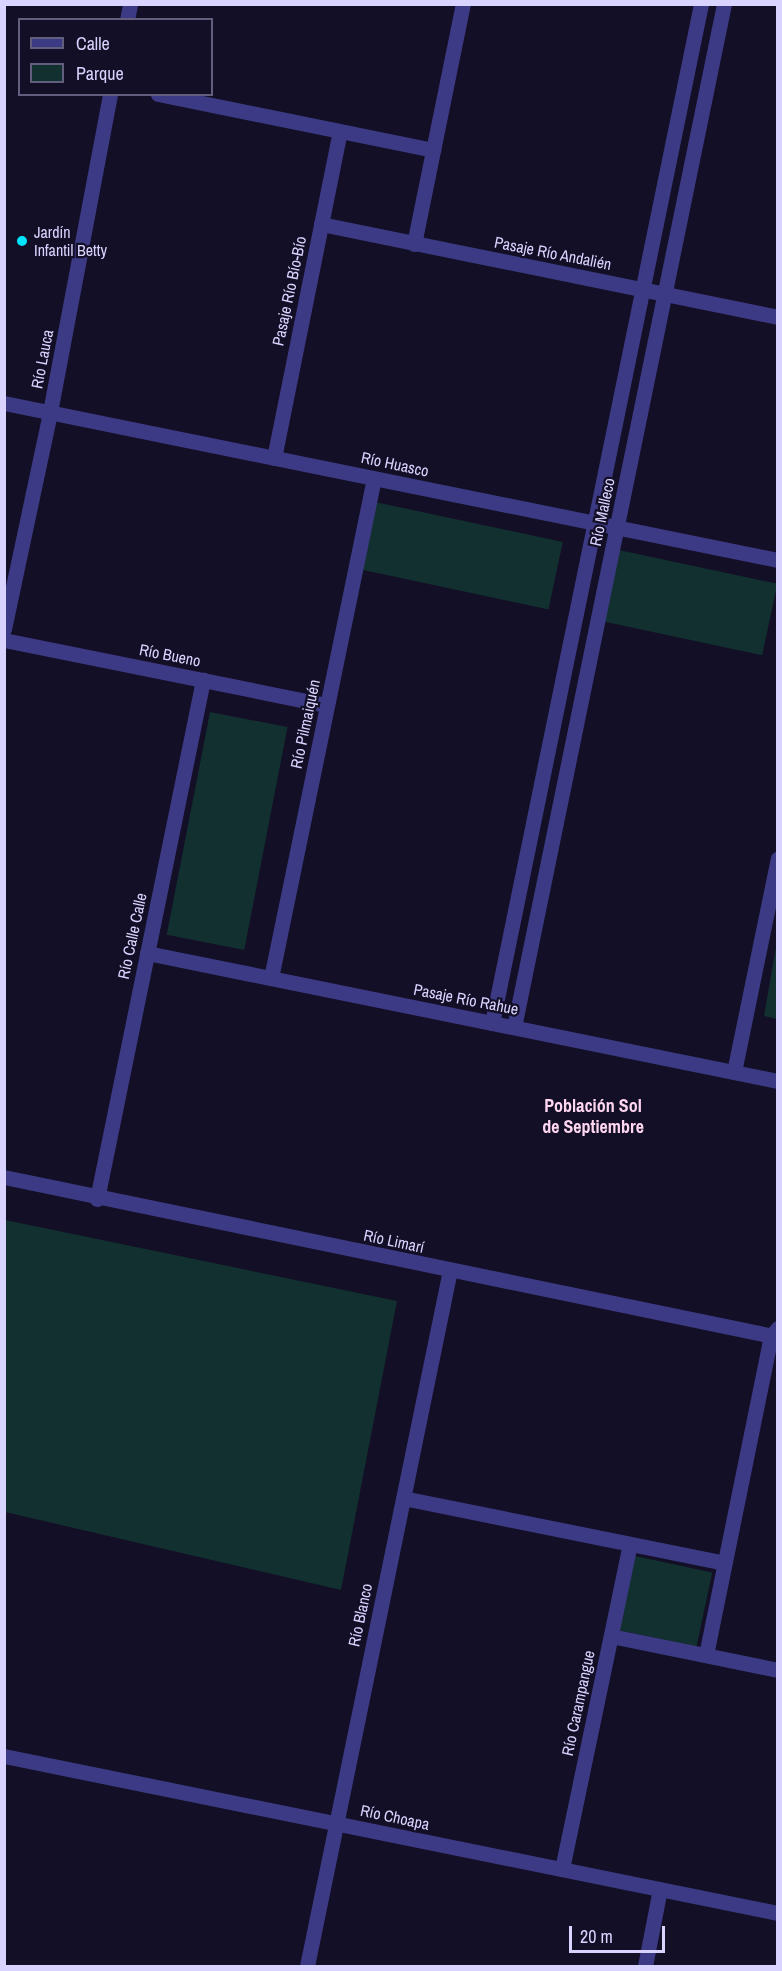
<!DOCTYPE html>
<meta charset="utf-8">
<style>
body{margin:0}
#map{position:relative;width:782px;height:1971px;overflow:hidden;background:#130f26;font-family:"Archivo Narrow",sans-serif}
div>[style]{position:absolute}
.green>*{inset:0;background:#12302f;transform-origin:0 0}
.street>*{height:15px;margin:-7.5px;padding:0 7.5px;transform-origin:7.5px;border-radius:7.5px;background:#3d3a85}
.dots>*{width:16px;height:16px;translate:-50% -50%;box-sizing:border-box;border:3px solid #130f26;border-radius:50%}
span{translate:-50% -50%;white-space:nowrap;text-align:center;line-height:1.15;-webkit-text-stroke:4.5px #130f26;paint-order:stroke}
.poi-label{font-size:16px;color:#d9d4ff}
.left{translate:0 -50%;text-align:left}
.street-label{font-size:16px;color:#d9d4ff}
.neighbourhood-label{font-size:18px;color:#ffd6f0;font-weight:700}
.frame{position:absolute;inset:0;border:6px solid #d9d4ff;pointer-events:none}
.legend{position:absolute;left:18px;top:18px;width:195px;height:78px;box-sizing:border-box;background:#130f26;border:2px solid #625e7d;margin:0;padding:8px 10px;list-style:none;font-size:18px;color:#d9d4ff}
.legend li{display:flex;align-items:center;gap:12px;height:30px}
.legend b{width:30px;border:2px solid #625e7d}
.scale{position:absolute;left:569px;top:1926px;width:96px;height:27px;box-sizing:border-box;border:3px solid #d9d4ff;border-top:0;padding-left:8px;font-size:18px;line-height:21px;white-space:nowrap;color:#d9d4ff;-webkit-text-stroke:4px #130f26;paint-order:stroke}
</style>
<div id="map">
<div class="green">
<div style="left:375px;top:502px;width:192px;height:69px;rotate:12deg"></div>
<div style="left:614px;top:549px;width:167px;height:73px;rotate:12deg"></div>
<div style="left:210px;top:712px;width:79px;height:227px;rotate:11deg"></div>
<div style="clip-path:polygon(777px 941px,778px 1019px,777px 1019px,764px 1016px)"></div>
<div style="clip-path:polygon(5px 1220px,397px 1301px,341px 1590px,5px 1512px)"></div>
<div style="left:635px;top:1556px;width:79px;height:76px;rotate:12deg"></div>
</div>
<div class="street">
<div style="left:127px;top:20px;width:16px;rotate:-79deg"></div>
<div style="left:158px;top:94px;width:281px;rotate:11.5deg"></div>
<div style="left:321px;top:224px;width:466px;rotate:11.5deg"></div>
<div style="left:414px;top:244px;width:245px;rotate:-78.5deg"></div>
<div style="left:4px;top:403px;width:790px;rotate:11.47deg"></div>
<div style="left:274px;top:458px;width:333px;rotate:-78.6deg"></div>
<div style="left:4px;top:629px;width:222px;rotate:-78deg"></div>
<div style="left:50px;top:412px;width:324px;rotate:-79.3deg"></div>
<div style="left:4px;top:640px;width:329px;rotate:11.4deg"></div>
<div style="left:147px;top:953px;width:644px;rotate:11.47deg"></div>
<div style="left:271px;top:978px;width:510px;rotate:-78.36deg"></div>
<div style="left:492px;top:1023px;width:1040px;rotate:-78.41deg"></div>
<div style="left:514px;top:1027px;width:1044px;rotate:-78.4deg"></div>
<div style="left:734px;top:1072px;width:218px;rotate:-78.4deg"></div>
<div style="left:4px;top:1177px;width:790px;rotate:11.68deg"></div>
<div style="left:97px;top:1199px;width:530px;rotate:-78.46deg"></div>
<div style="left:403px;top:1498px;width:328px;rotate:11.4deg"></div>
<div style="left:611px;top:1636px;width:170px;rotate:11.5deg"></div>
<div style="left:706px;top:1655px;width:326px;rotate:-78.5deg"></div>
<div style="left:771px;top:1336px;width:11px;rotate:-49deg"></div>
<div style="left:4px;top:1756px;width:790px;rotate:11.47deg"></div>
<div style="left:562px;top:1869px;width:332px;rotate:-78.2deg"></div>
<div style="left:307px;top:1966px;width:711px;rotate:-78.39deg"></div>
<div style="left:645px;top:1966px;width:78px;rotate:-79deg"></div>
</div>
<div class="dots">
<div style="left:22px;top:241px;background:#00e5ff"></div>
</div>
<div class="poi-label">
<span class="left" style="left:34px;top:241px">Jardín<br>Infantil Betty</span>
</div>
<div class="street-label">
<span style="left:553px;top:253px;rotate:11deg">Pasaje Río Andalién</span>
<span style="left:289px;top:291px;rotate:-78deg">Pasaje Río Bío-Bío</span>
<span style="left:42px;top:359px;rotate:-79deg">Río Lauca</span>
<span style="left:395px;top:464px;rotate:12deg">Río Huasco</span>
<span style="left:602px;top:512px;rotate:-78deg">Río Malleco</span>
<span style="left:170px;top:655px;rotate:11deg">Río Bueno</span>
<span style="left:305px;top:724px;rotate:-78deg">Río Pilmaiquén</span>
<span style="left:132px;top:936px;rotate:-78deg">Río Calle Calle</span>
<span style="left:466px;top:999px;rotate:11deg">Pasaje Río Rahue</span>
<span style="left:394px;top:1241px;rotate:12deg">Río Limarí</span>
<span style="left:360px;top:1615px;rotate:-78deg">Río Blanco</span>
<span style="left:578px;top:1703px;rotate:-78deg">Río Carampangue</span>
<span style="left:395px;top:1817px;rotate:12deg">Río Choapa</span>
</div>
<div class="neighbourhood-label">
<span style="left:593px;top:1117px">Población Sol<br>de Septiembre</span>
</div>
<div class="frame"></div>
<ul class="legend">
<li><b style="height:8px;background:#3d3a85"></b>Calle</li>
<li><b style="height:16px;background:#12302f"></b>Parque</li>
</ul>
<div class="scale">20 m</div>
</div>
